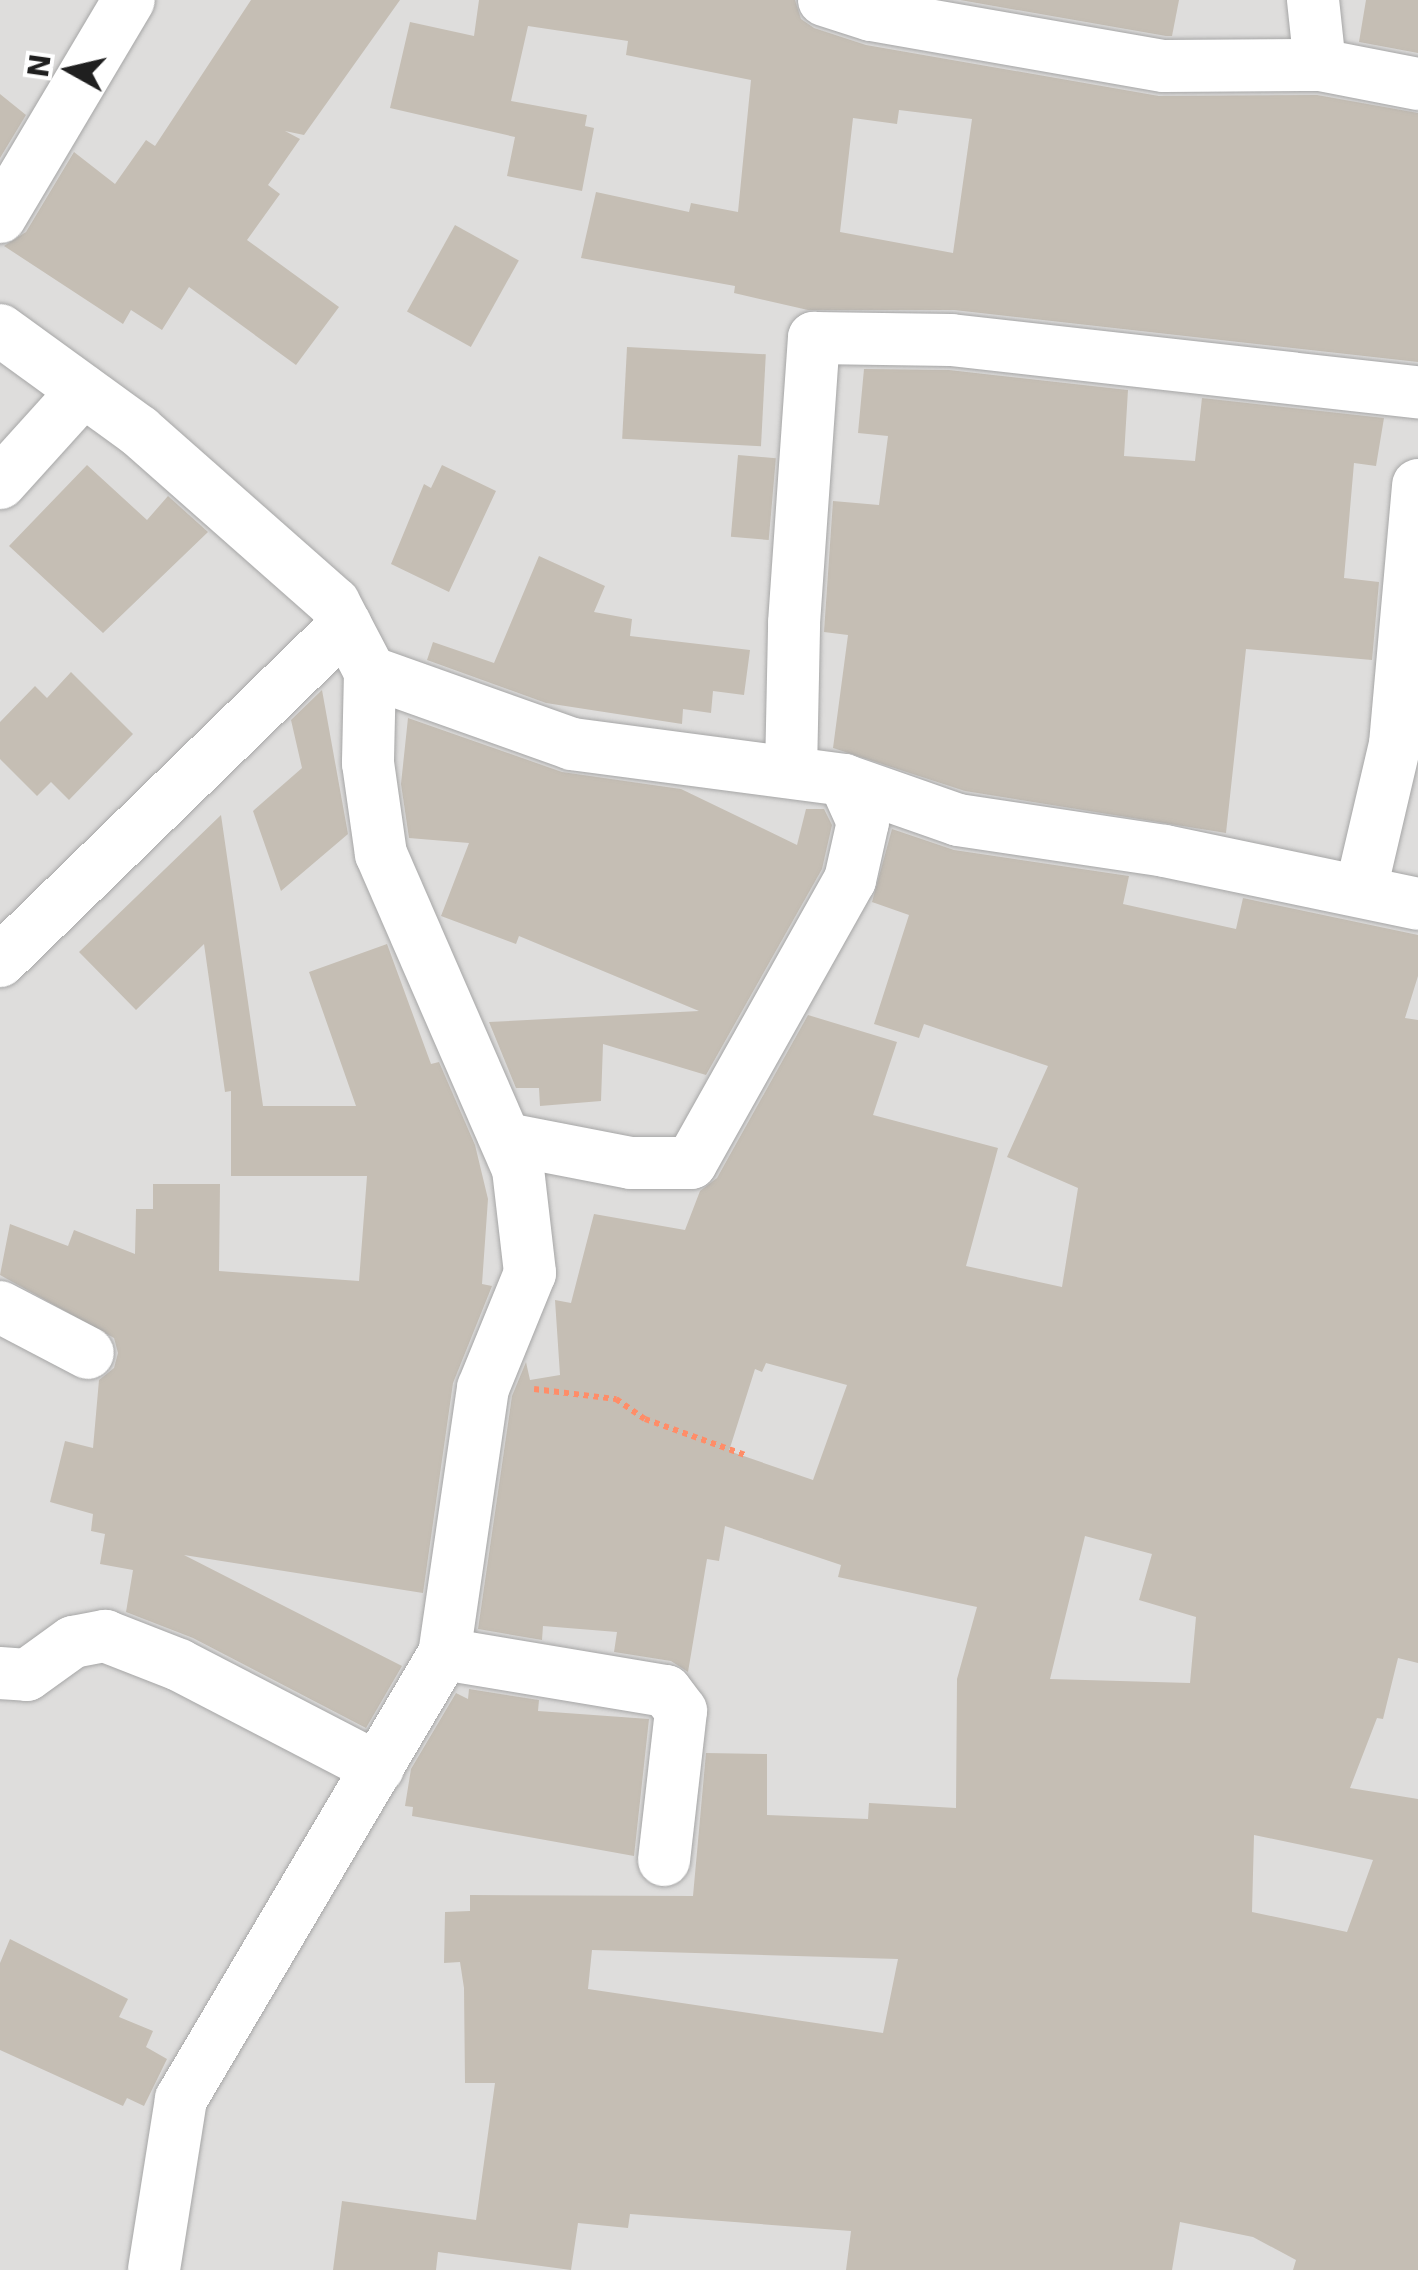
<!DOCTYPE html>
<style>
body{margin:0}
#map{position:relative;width:1418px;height:2270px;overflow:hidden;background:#f0eee5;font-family:"DejaVu Sans",sans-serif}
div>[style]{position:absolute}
.residential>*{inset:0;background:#dedddc;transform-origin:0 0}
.building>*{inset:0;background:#c5beb4;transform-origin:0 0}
.path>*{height:6px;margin-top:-3px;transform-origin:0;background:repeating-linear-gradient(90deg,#ff8d68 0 5px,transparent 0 10px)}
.roads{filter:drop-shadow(0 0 2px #a6a6a6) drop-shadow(0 0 2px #a6a6a6)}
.street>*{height:52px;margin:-26px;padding:0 26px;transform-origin:26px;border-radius:26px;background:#fff}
span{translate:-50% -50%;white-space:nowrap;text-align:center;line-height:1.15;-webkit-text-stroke:8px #fff;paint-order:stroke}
.north{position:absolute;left:20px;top:20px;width:100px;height:100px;-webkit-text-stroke:8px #fff;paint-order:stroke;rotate:278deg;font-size:28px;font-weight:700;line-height:40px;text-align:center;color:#1f1f1f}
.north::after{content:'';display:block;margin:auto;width:35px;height:45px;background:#1f1f1f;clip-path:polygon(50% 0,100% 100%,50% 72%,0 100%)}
</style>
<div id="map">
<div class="residential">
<div style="left:0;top:0;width:1418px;height:2270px"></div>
</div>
<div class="building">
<div style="clip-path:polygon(251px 0,400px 0,304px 135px,285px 131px,300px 139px,268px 185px,280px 194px,247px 240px,339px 307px,296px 365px,189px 287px,162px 330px,131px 310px,123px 324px,4px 246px,26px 232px,74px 152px,115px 184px,146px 140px,155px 146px)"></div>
<div style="clip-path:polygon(evenodd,479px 0,795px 0,801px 19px,814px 28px,866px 45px,1159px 96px,1317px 95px,1418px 113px,1418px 362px,954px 310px,808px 310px,734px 293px,735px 286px,581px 258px,596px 192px,689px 212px,691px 203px,738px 212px,751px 80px,626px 55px,628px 41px,528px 26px,511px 101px,587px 115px,585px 126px,594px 128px,582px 191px,507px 176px,515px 137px,390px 108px,410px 22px,474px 36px,479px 0,899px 110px,972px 119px,953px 253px,840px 232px,853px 118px,897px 124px,899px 110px)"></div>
<div style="clip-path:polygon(960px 0,1179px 0,1172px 36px,1166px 36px)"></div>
<div style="clip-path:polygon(1366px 0,1418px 0,1418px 53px,1359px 42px)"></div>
<div style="clip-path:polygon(0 94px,26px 115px,0 158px)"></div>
<div style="left:455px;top:225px;width:73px;height:99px;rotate:29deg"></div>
<div style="left:627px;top:347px;width:139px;height:92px;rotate:3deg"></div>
<div style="clip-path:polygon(864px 369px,949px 370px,1128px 390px,1124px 456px,1195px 461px,1202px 398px,1384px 418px,1376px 466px,1354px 463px,1344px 578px,1379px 582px,1372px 660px,1246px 649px,1226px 833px,965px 791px,833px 748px,848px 635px,824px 632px,833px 501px,879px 505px,888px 436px,858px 433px)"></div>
<div style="left:738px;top:455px;width:38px;height:82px;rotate:5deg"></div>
<div style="clip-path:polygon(87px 465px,147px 520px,168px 496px,208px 532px,103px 633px,9px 546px)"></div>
<div style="clip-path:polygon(442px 465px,496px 491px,449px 592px,391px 564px,424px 484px,431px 488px)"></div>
<div style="clip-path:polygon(539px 556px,605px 586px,594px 612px,632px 619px,630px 636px,750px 650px,744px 695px,713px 691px,711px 713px,683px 709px,682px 724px,546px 703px,427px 660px,433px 642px,494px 663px)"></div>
<div style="clip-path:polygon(71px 672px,133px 734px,69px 800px,51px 782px,37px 796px,0 759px,0 722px,35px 686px,47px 698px)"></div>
<div style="clip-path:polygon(322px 690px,348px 834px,281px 891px,253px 811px,302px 768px,291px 720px)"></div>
<div style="clip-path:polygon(408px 718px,562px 772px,681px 789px,797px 845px,806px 809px,824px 809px,832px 825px,822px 869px,706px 1075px,603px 1044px,601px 1101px,540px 1106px,539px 1088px,516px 1088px,489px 1022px,699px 1011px,519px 936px,516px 944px,441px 916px,469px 843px,409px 838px,401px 784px)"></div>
<div style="clip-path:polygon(221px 815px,263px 1106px,356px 1106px,309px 972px,387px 944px,431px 1064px,439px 1062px,475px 1145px,488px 1199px,482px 1284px,492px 1286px,453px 1383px,423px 1593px,184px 1555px,402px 1666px,366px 1728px,193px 1638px,126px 1612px,133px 1570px,100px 1564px,105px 1534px,91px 1531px,93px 1514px,50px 1502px,65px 1441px,93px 1448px,99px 1380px,114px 1368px,118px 1353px,114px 1338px,0 1275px,10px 1224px,68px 1246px,74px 1230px,135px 1254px,136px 1209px,153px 1209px,153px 1184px,220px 1184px,219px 1271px,359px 1281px,367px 1176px,231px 1176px,231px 1091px,225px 1092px,204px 944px,136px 1010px,79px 952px)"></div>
<div style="clip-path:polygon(evenodd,892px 829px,954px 850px,1129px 876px,1123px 904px,1236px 929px,1243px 898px,1418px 935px,1418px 976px,1405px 1018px,1418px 1020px,1418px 1663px,1398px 1658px,1383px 1719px,1377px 1718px,1350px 1788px,1418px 1799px,1418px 2270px,1293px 2270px,1296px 2260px,1253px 2237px,1180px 2222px,1172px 2270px,846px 2270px,851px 2231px,630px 2214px,628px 2228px,578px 2223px,571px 2270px,438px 2252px,436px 2270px,333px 2270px,342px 2201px,476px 2220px,495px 2083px,465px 2083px,464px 1988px,460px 1962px,444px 1963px,445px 1912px,470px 1911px,470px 1895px,693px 1896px,706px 1753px,767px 1754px,767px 1815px,868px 1819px,869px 1803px,956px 1808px,957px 1679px,977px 1607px,838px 1577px,841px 1565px,725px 1526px,719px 1561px,707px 1559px,688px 1672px,671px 1661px,614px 1652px,617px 1632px,543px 1626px,542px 1640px,478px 1629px,512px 1396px,526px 1362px,530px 1380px,560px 1375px,555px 1300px,571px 1303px,594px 1214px,685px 1230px,700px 1191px,717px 1178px,808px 1015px,897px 1042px,873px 1115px,998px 1148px,966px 1266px,1062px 1287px,1078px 1188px,1007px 1157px,1048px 1066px,924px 1024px,919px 1038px,874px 1024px,909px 915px,872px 902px,892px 829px,766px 1363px,847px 1385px,813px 1480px,729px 1451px,755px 1369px,762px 1372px,766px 1363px,892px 829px,1085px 1536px,1152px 1554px,1139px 1600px,1196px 1617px,1190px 1683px,1050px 1679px,1085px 1536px,892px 829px,1254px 1835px,1373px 1860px,1347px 1932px,1252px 1912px,1254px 1835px,892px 829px,592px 1950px,898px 1959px,883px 2033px,588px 1989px,592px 1950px)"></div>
<div style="clip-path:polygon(469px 1689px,539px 1700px,538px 1711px,649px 1719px,634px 1856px,412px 1816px,413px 1807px,405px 1806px,411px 1769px,456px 1693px,468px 1699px)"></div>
<div style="clip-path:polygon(10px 1939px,128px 1999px,119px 2017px,153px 2031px,146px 2047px,167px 2059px,144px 2106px,127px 2098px,123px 2106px,0 2050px,0 1963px)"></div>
</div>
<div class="path">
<div style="left:534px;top:1389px;width:83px;rotate:7deg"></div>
<div style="left:616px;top:1399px;width:35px;rotate:35deg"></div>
<div style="left:645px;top:1419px;width:106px;rotate:19.8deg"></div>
</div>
<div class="roads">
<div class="street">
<div style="left:824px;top:0;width:49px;rotate:17.7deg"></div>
<div style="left:871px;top:15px;width:297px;rotate:9.9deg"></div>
<div style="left:1164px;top:66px;width:156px;rotate:-0.4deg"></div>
<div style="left:1313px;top:0;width:65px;rotate:83.9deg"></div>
<div style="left:1320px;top:65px;width:100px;rotate:11deg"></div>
<div style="left:0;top:217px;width:252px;rotate:-59.3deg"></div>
<div style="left:0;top:330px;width:172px;rotate:36deg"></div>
<div style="left:139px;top:431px;width:260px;rotate:41.4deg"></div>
<div style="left:334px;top:603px;width:78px;rotate:62.4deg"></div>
<div style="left:370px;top:672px;width:91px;rotate:91.3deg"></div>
<div style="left:368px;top:763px;width:92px;rotate:81.9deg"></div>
<div style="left:381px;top:854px;width:344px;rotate:66.5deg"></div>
<div style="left:518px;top:1169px;width:105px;rotate:83.4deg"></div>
<div style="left:530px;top:1273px;width:124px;rotate:112.2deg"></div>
<div style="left:483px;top:1388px;width:269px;rotate:98.3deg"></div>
<div style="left:444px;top:1654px;width:517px;rotate:120.58deg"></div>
<div style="left:181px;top:2099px;width:173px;rotate:99deg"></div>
<div style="left:0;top:483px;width:124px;rotate:-47.9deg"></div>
<div style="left:370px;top:672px;width:214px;rotate:19.6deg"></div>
<div style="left:572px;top:744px;width:274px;rotate:7.5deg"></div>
<div style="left:844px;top:780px;width:121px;rotate:19.3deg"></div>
<div style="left:958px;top:820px;width:209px;rotate:8.5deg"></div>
<div style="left:1165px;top:851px;width:258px;rotate:11.8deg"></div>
<div style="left:791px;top:772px;width:149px;rotate:-88.8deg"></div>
<div style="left:794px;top:623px;width:286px;rotate:-86deg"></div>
<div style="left:814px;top:338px;width:137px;rotate:0.8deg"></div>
<div style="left:951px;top:340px;width:470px;rotate:6.4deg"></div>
<div style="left:1361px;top:889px;width:149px;rotate:-76.8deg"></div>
<div style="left:1395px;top:744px;width:260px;rotate:-84.9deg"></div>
<div style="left:0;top:961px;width:482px;rotate:-44.2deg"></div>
<div style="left:507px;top:1139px;width:126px;rotate:11deg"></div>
<div style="left:631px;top:1163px;width:60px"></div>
<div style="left:691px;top:1163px;width:325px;rotate:-60.7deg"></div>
<div style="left:850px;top:880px;width:59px;rotate:-77.4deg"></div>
<div style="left:863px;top:822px;width:46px;rotate:-114.3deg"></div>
<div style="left:0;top:1307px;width:99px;rotate:27.6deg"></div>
<div style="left:444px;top:1654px;width:225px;rotate:9.5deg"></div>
<div style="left:666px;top:1691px;width:25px;rotate:53deg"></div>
<div style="left:681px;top:1711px;width:150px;rotate:96.5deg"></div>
<div style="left:0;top:1673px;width:27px;rotate:4deg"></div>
<div style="left:27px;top:1675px;width:57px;rotate:-35.7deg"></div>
<div style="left:73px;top:1642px;width:33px;rotate:-11deg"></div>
<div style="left:105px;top:1636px;width:79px;rotate:21.4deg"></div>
<div style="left:179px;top:1665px;width:224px;rotate:27.4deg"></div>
</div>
</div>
<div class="north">N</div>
</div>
